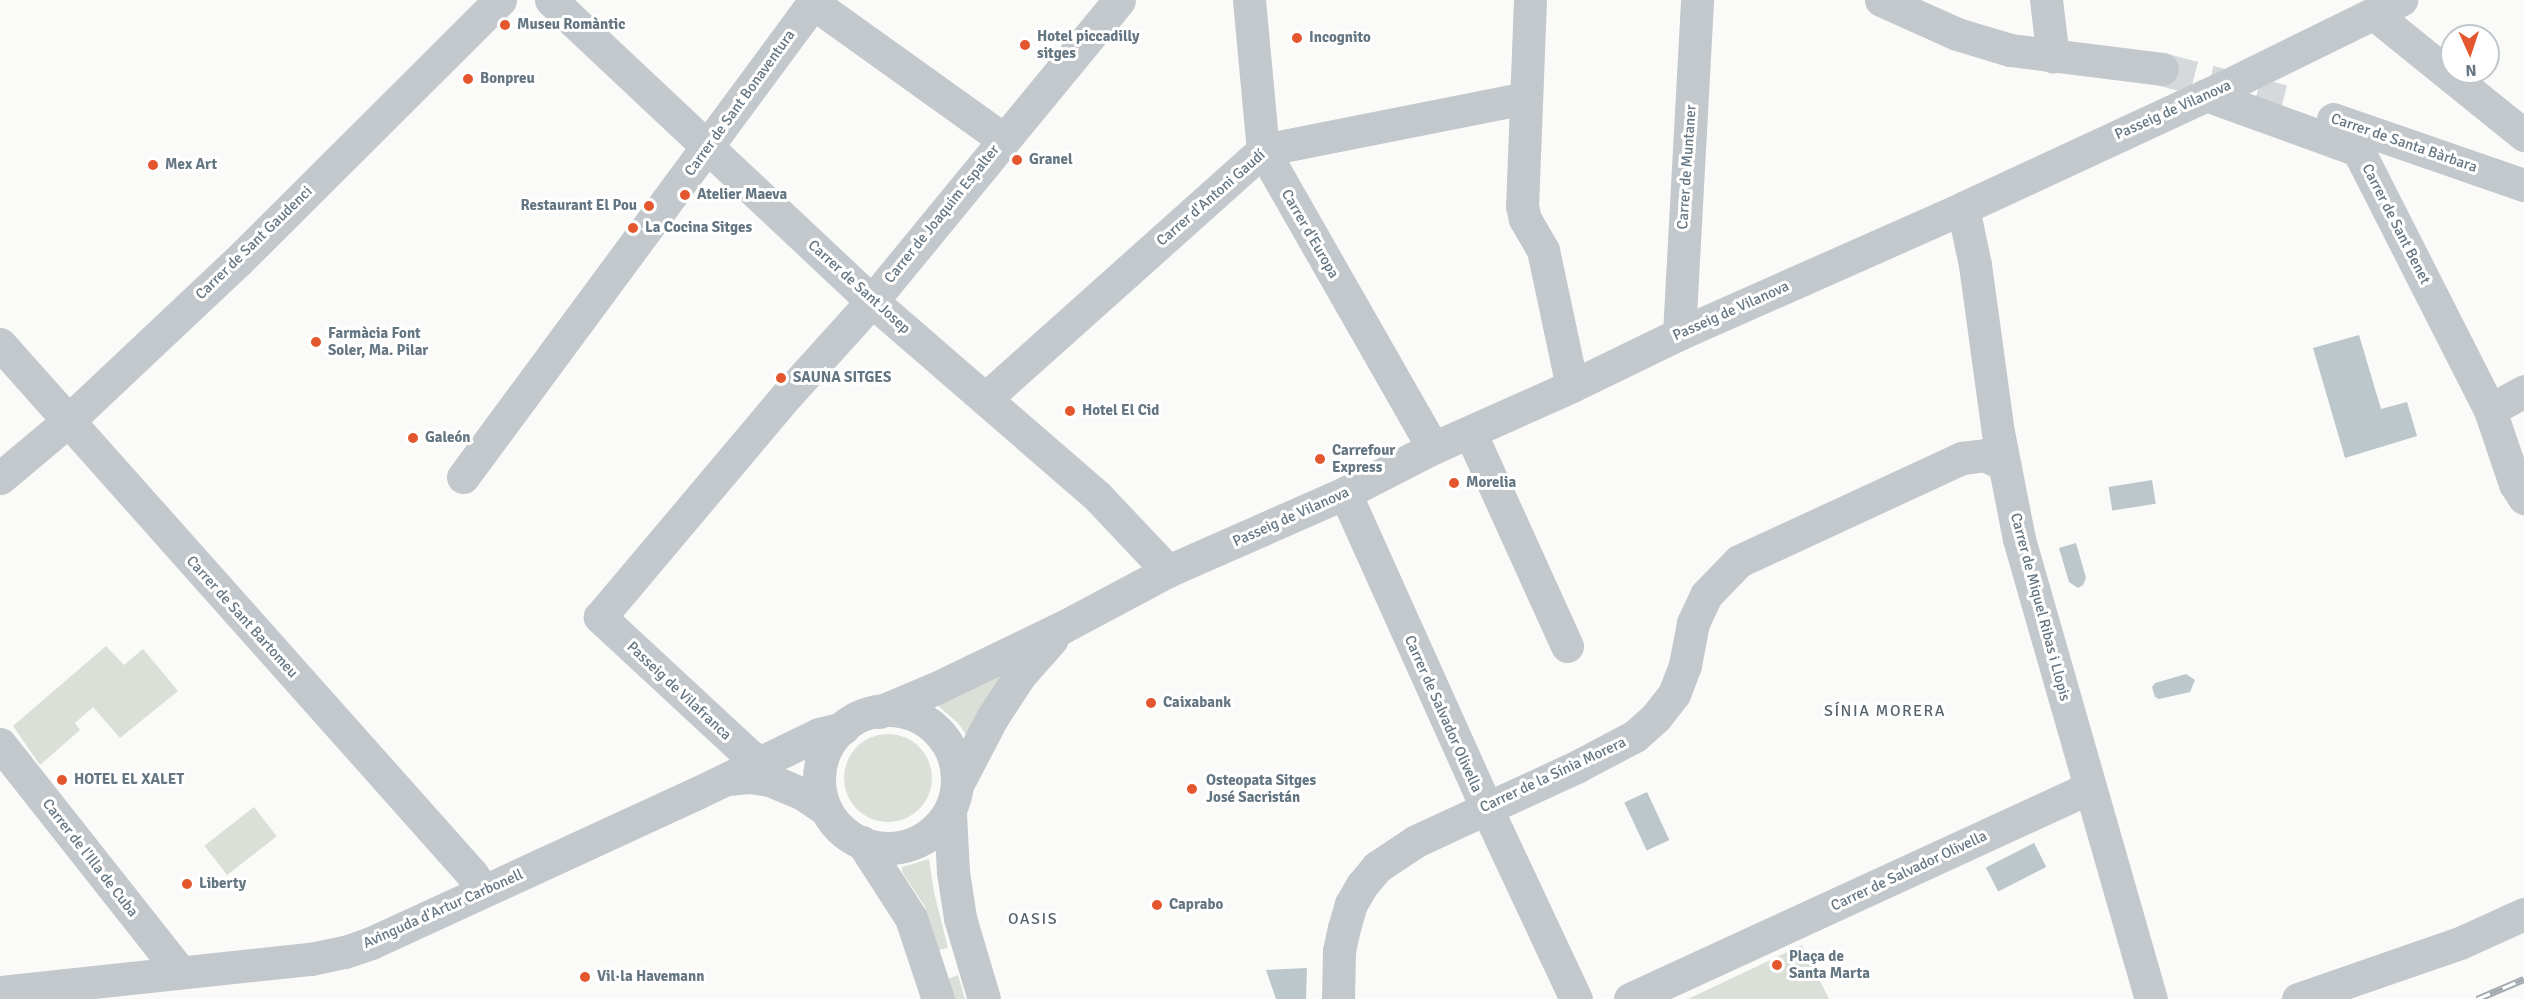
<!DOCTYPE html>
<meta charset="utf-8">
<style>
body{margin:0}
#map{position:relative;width:2524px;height:999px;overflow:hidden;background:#fafaf8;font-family:Signika,sans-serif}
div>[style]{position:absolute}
.green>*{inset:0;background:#dadfd7;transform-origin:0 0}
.round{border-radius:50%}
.water>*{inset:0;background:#bbc7cb;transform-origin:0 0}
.minor-tunnel>*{height:33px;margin-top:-16.5px;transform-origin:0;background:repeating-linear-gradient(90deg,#d5d9db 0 33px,transparent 0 49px)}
.minor>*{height:33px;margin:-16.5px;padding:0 16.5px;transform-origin:16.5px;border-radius:16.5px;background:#c3c8cc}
.minor>.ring{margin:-16.5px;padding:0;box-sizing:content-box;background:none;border:33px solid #c3c8cc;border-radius:50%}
.rail>*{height:7px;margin-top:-3.5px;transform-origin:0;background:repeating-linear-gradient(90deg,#fff 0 14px,#a2aab0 0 28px);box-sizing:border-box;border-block:2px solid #a2aab0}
.dots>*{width:16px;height:16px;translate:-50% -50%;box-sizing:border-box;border:3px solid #fff;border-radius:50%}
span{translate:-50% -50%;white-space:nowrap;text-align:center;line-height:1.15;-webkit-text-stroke:6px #fff;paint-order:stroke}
.poi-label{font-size:15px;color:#657683;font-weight:700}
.left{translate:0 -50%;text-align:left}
.right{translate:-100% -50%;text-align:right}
.street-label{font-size:15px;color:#657683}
.neighbourhood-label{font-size:16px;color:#57646e;letter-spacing:1.5px}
.north{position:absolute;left:2440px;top:24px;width:60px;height:60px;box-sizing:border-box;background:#fff;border:2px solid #c1c8cd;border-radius:50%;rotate:177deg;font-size:16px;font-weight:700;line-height:24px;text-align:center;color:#657683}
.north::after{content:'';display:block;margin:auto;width:21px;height:27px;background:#e4572e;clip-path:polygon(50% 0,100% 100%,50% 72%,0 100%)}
</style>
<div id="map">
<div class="green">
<div style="clip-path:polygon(106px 646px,124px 665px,143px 649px,178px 691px,120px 738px,93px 707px,75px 723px,80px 730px,40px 765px,13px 726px)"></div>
<div style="clip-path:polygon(1026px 655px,969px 739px,958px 723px,937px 705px,994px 678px)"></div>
<div class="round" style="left:844px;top:734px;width:88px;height:88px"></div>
<div style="left:254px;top:807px;width:37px;height:63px;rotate:52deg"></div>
<div style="clip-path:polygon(929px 859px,934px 892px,948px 948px,939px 950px,925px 907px,902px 872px,902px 867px)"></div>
<div style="clip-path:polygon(1802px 945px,1829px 999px,1688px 999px)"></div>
<div style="clip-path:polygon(958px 975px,965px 999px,953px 999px,947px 979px)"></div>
</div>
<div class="water">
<div style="clip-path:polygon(2359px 335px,2381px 409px,2407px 402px,2417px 436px,2345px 458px,2313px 348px)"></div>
<div style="left:2152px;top:480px;width:24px;height:44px;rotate:81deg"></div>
<div style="clip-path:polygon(2076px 543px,2086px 578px,2083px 585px,2078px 588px,2069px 582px,2059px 548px)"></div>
<div style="clip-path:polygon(2186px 674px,2195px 680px,2190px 692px,2159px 699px,2155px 697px,2152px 687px,2155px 683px)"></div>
<div style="left:1647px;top:792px;width:53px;height:25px;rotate:65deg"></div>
<div style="left:2034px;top:843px;width:27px;height:54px;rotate:63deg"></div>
<div style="clip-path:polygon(1307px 968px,1306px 999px,1276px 999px,1266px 970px)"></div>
</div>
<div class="minor-tunnel">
<div style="left:2162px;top:69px;width:125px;rotate:14.8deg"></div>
</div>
<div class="minor">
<div style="left:551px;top:0;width:440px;rotate:43.2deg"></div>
<div style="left:872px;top:301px;width:299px;rotate:40.9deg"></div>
<div style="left:1098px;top:497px;width:102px;rotate:46.6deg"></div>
<div style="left:1249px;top:0;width:151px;rotate:84.7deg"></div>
<div style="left:1263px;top:150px;width:343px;rotate:60.3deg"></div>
<div style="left:1530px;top:0;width:206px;rotate:92.2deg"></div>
<div style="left:1522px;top:206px;width:13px;rotate:77deg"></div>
<div style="left:1525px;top:219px;width:36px;rotate:60deg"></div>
<div style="left:1543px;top:250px;width:139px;rotate:78deg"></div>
<div style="left:1881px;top:0;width:83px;rotate:24.1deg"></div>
<div style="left:1957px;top:34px;width:55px;rotate:16.8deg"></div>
<div style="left:2010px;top:50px;width:153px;rotate:7.1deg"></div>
<div style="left:2046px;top:0;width:57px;rotate:83deg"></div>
<div style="left:2374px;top:14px;width:193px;rotate:38.9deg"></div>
<div style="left:2206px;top:95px;width:162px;rotate:19.9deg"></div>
<div style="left:2358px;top:150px;width:292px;rotate:63.1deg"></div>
<div style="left:2490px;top:410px;width:78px;rotate:71.3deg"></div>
<div style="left:2515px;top:484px;width:17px;rotate:57deg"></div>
<div style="left:2333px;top:119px;width:202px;rotate:19.1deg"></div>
<div style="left:1963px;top:208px;width:58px;rotate:78.1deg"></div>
<div style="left:1975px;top:265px;width:169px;rotate:82.2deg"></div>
<div style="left:1998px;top:432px;width:109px;rotate:78.9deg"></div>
<div style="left:2019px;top:539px;width:479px;rotate:74deg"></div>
<div style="left:1679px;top:334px;width:334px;rotate:-86.9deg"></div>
<div style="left:0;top:344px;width:710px;rotate:48.31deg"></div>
<div style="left:472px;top:874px;width:20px;rotate:57deg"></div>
<div style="left:986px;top:398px;width:372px;rotate:-41.8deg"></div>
<div style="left:1263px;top:150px;width:267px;rotate:-11.2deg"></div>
<div style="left:2490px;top:410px;width:39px;rotate:-29deg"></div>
<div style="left:1470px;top:432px;width:235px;rotate:65.6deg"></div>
<div style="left:463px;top:477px;width:589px;rotate:-53.56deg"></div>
<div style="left:813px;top:3px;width:234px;rotate:35.6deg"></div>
<div style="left:0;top:478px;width:89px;rotate:-40deg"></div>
<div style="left:68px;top:421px;width:233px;rotate:-43.3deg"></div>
<div style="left:238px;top:261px;width:370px;rotate:-44.9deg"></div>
<div style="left:1345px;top:493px;width:344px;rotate:65.8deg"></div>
<div style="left:1486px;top:807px;width:212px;rotate:64.9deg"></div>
<div class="ring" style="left:819px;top:710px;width:105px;height:105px"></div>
<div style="left:879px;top:712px;width:60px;rotate:-22.7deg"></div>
<div style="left:934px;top:689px;width:143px;rotate:-25.7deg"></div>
<div style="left:1063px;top:627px;width:119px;rotate:-28.1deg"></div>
<div style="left:1168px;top:571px;width:193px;rotate:-23.8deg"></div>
<div style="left:1345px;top:493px;width:99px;rotate:-27.1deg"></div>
<div style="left:1433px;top:448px;width:152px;rotate:-24deg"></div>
<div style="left:1572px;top:386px;width:119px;rotate:-25.9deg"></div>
<div style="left:1679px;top:334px;width:311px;rotate:-23.9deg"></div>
<div style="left:1963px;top:208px;width:294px;rotate:-24.9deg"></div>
<div style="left:2230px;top:84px;width:191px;rotate:-26.2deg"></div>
<div style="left:0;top:744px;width:290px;rotate:51.7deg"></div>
<div style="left:761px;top:762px;width:13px;rotate:-151deg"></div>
<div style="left:750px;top:756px;width:205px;rotate:-137.2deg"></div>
<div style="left:600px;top:617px;width:292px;rotate:-49.9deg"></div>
<div style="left:788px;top:394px;width:125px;rotate:-47.9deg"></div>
<div style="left:872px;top:301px;width:389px;rotate:-50.6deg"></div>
<div style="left:728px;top:779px;width:21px;rotate:-5deg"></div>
<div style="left:749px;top:777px;width:21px;rotate:8deg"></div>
<div style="left:770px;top:780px;width:36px;rotate:23deg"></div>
<div style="left:803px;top:794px;width:25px;rotate:34deg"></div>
<div style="left:957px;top:785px;width:76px;rotate:-62.4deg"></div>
<div style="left:992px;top:718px;width:51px;rotate:-56.9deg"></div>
<div style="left:1020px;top:675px;width:48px;rotate:-48.4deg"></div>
<div style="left:950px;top:813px;width:59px;rotate:87.1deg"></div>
<div style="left:953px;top:872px;width:47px;rotate:81.3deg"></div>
<div style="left:960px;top:918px;width:84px;rotate:73.5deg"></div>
<div style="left:862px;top:842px;width:90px;rotate:57.2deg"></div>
<div style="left:911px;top:918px;width:85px;rotate:71.6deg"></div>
<div style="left:0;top:992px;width:313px;rotate:-6.1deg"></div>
<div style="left:311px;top:959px;width:35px;rotate:-12deg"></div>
<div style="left:345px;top:952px;width:28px;rotate:-19deg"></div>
<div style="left:371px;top:943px;width:357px;rotate:-24.7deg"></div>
<div style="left:695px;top:794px;width:138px;rotate:-25.8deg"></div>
<div style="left:819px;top:734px;width:25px;rotate:-14deg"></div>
<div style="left:1338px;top:999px;width:48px;rotate:-88.8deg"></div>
<div style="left:1339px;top:951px;width:24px;rotate:-78deg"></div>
<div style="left:1344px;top:928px;width:25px;rotate:-74deg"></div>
<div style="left:1351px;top:904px;width:22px;rotate:-60deg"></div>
<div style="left:1362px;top:885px;width:23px;rotate:-50deg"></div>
<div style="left:1377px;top:867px;width:47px;rotate:-33.7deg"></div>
<div style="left:1416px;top:841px;width:179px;rotate:-24.8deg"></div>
<div style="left:1578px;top:766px;width:64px;rotate:-27.8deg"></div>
<div style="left:1635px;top:736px;width:28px;rotate:-42deg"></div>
<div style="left:1656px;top:717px;width:29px;rotate:-52deg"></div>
<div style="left:1674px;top:694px;width:31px;rotate:-69deg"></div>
<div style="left:1685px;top:665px;width:43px;rotate:-79.2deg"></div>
<div style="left:1693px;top:623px;width:31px;rotate:-65deg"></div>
<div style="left:1706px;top:595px;width:47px;rotate:-45.9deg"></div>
<div style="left:1739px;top:561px;width:246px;rotate:-24.8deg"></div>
<div style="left:1962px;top:458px;width:23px;rotate:-7deg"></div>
<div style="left:1985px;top:455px;width:22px;rotate:27deg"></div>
<div style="left:1630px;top:999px;width:493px;rotate:-24.7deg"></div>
<div style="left:2078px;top:793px;width:13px;rotate:-42deg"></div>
<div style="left:2298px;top:999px;width:171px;rotate:-19.1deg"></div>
<div style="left:2460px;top:943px;width:70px;rotate:-24.4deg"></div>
</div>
<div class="rail">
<div style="left:2477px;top:999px;width:51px;rotate:-23.1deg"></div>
</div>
<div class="dots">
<div style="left:505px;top:25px;background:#e4572e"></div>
<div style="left:1297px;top:38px;background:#e4572e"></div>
<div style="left:1025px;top:45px;background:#e4572e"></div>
<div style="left:468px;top:79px;background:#e4572e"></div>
<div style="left:1017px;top:160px;background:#e4572e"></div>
<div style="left:153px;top:165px;background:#e4572e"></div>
<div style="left:685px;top:195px;background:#e4572e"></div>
<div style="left:649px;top:206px;background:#e4572e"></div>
<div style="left:633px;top:228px;background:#e4572e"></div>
<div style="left:316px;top:342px;background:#e4572e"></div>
<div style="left:781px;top:378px;background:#e4572e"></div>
<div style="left:1070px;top:411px;background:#e4572e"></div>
<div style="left:413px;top:438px;background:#e4572e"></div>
<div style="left:1320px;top:459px;background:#e4572e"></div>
<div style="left:1454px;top:483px;background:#e4572e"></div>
<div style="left:1151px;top:703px;background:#e4572e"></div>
<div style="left:62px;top:780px;background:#e4572e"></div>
<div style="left:1192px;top:789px;background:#e4572e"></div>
<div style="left:187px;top:884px;background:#e4572e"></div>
<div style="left:1157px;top:905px;background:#e4572e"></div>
<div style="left:1777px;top:965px;background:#e4572e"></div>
<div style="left:585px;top:977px;background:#e4572e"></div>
</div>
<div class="poi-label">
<span class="left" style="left:517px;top:25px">Museu Romàntic</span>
<span class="left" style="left:1037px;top:45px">Hotel piccadilly<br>sitges</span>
<span class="left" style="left:1309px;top:38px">Incognito</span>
<span class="left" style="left:480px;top:79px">Bonpreu</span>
<span class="left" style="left:1029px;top:160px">Granel</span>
<span class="left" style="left:165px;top:165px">Mex Art</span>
<span class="left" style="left:697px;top:195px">Atelier Maeva</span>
<span class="right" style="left:637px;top:206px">Restaurant El Pou</span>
<span class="left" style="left:645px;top:228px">La Cocina Sitges</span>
<span class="left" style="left:328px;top:342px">Farmàcia Font<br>Soler, Ma. Pilar</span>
<span class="left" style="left:793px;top:378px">SAUNA SITGES</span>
<span class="left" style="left:1082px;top:411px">Hotel El Cid</span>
<span class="left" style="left:425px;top:438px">Galeón</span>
<span class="left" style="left:1332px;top:459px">Carrefour<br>Express</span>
<span class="left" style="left:1466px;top:483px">Morelia</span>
<span class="left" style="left:1163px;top:703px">Caixabank</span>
<span class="left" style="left:74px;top:780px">HOTEL EL XALET</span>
<span class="left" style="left:1206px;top:789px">Osteopata Sitges<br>José Sacristán</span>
<span class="left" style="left:199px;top:884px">Liberty</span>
<span class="left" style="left:1169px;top:905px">Caprabo</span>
<span class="left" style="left:1789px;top:965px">Plaça de<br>Santa Marta</span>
<span class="left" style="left:597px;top:977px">Vil·la Havemann</span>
</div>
<div class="street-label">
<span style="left:740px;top:103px;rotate:-54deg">Carrer de Sant Bonaventura</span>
<span style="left:2173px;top:110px;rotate:-24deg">Passeig de Vilanova</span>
<span style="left:2404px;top:143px;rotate:19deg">Carrer de Santa Bàrbara</span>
<span style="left:1687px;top:167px;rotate:-86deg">Carrer de Muntaner</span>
<span style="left:1211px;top:198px;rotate:-41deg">Carrer d'Antoni Gaudí</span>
<span style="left:942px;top:214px;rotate:-51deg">Carrer de Joaquim Espalter</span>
<span style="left:2396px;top:224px;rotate:63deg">Carrer de Sant Benet</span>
<span style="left:1310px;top:234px;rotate:60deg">Carrer d'Europa</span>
<span style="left:254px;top:243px;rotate:-44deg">Carrer de Sant Gaudenci</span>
<span style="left:859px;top:287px;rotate:42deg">Carrer de Sant Josep</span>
<span style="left:1731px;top:311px;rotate:-24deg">Passeig de Vilanova</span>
<span style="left:1291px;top:517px;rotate:-24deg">Passeig de Vilanova</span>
<span style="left:2040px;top:607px;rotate:75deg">Carrer de Miquel Ribas i Llopis</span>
<span style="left:242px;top:617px;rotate:48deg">Carrer de Sant Bartomeu</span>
<span style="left:679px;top:691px;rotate:43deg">Passeig de Vilafranca</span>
<span style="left:1443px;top:714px;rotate:66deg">Carrer de Salvador Olivella</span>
<span style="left:1553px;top:775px;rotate:-25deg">Carrer de la Sínia Morera</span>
<span style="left:90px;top:858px;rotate:52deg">Carrer de l'Illa de Cuba</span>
<span style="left:1909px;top:871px;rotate:-25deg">Carrer de Salvador Olivella</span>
<span style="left:443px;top:909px;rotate:-24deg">Avinguda d'Artur Carbonell</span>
</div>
<div class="neighbourhood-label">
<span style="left:1885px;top:711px">SÍNIA MORERA</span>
<span style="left:1033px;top:919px">OASIS</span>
</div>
<div class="north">N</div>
</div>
